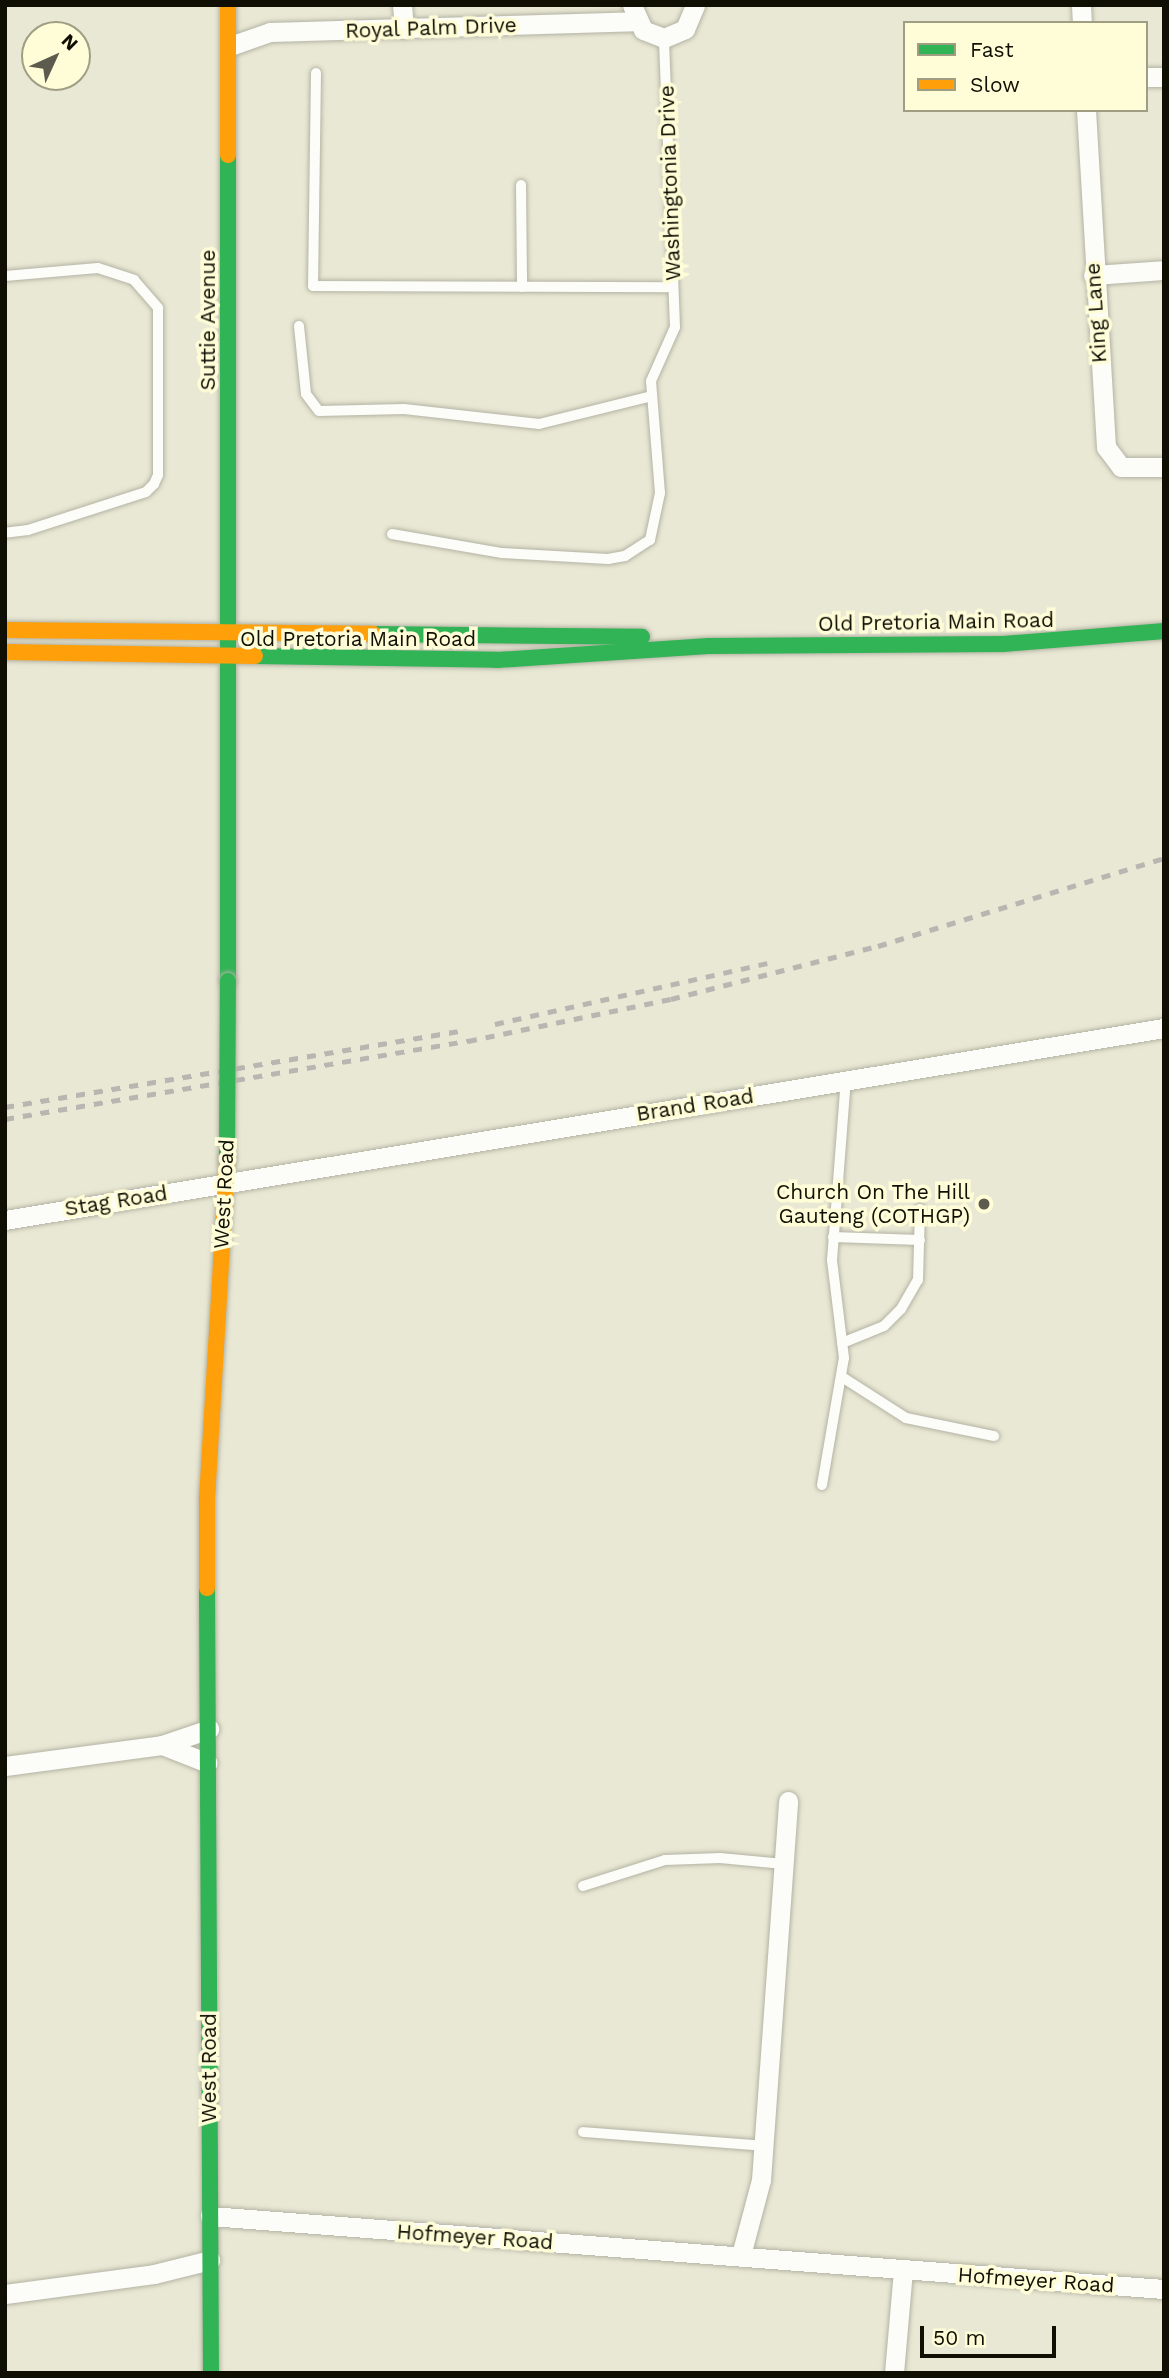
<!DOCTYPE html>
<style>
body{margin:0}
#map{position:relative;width:1169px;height:2378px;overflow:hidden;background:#e9e8d4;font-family:"Work Sans",sans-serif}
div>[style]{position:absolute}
.roads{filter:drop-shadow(0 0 2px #b4b3a4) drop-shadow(0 0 2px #b4b3a4)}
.lane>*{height:10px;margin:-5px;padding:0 5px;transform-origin:5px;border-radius:5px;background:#fcfcf9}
.street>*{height:19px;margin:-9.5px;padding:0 9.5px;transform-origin:9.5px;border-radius:9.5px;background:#fcfcf9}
.fast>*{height:16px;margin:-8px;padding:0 8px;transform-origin:8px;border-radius:8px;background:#30b455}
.slow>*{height:16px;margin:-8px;padding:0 8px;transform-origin:8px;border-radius:8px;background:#ff9f0a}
.rail>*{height:5px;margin-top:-2.5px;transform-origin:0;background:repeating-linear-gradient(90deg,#b7b6b1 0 9px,transparent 0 18px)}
.bridges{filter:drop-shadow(0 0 2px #b4b3a4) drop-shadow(0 0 2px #b4b3a4)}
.fast-bridge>*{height:16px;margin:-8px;padding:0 8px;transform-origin:8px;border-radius:8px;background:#30b455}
.dots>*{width:19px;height:19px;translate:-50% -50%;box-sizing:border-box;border:4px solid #fffdd8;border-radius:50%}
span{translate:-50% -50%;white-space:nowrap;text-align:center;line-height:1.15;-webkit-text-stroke:7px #fffdd8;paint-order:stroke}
.street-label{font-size:21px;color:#100f04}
.poi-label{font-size:21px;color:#100f04}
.right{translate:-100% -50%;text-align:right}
.frame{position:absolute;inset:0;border:7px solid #100f04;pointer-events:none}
.legend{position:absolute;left:903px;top:21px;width:245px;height:91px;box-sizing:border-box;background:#fffdd8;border:2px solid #9f9e83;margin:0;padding:9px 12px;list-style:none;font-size:21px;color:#100f04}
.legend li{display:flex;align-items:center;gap:14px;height:35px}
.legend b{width:35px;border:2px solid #9f9e83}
.north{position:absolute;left:21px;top:21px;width:70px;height:70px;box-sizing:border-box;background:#fffdd8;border:2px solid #9f9e83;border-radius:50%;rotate:45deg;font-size:19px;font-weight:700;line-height:28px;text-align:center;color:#100f04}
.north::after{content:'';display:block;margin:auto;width:24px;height:32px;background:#5c5b4d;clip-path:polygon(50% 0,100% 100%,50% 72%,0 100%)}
.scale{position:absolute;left:920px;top:2326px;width:136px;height:32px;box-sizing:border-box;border:4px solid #100f04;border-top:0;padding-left:9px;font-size:21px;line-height:24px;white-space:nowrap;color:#100f04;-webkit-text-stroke:5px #fffdd8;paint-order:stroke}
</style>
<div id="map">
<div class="roads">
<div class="lane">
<div style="left:316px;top:73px;width:213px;rotate:90.8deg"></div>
<div style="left:313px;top:286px;width:360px;rotate:0.2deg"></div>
<div style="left:521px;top:185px;width:102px;rotate:89.4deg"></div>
<div style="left:5px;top:276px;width:93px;rotate:-4.9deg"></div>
<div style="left:98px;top:268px;width:38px;rotate:18deg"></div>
<div style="left:134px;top:280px;width:37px;rotate:49deg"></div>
<div style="left:158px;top:308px;width:167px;rotate:90deg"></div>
<div style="left:158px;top:475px;width:10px;rotate:114deg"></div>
<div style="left:154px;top:484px;width:11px;rotate:135deg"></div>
<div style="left:146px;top:492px;width:124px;rotate:162.1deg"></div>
<div style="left:28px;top:530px;width:23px;rotate:173deg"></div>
<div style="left:299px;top:326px;width:68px;rotate:84.1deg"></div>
<div style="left:306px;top:394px;width:21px;rotate:53deg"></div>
<div style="left:319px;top:411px;width:85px;rotate:-1.3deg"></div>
<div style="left:404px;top:409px;width:136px;rotate:6.3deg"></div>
<div style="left:539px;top:424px;width:116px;rotate:-13.9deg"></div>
<div style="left:392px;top:534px;width:112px;rotate:9.8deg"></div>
<div style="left:502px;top:553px;width:106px;rotate:3.2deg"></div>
<div style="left:608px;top:559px;width:17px;rotate:-10deg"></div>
<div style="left:625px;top:556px;width:30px;rotate:-33deg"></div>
<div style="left:650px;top:540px;width:48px;rotate:-78deg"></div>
<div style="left:660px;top:493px;width:112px;rotate:-94.6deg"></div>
<div style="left:651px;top:381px;width:59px;rotate:-66deg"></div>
<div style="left:675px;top:327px;width:289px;rotate:-92.2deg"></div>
<div style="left:833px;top:1237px;width:87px;rotate:2deg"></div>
<div style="left:842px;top:1343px;width:45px;rotate:-22deg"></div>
<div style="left:884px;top:1326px;width:24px;rotate:-45deg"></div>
<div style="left:901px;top:1309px;width:34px;rotate:-60deg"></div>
<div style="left:918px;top:1280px;width:71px;rotate:-88.4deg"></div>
<div style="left:842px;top:1377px;width:76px;rotate:32.6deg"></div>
<div style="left:906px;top:1418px;width:90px;rotate:11.6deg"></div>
<div style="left:822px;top:1485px;width:129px;rotate:-80.2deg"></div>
<div style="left:844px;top:1358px;width:99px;rotate:-97deg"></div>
<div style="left:832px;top:1260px;width:181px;rotate:-85.6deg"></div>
<div style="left:583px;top:1886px;width:86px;rotate:-17.6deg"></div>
<div style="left:665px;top:1860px;width:55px;rotate:-2.1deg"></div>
<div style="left:720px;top:1858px;width:64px;rotate:5.4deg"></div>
<div style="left:583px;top:2132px;width:182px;rotate:4.4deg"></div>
</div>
<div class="street">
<div style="left:402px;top:5px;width:24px;rotate:85deg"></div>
<div style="left:632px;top:5px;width:27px;rotate:66deg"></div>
<div style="left:643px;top:30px;width:22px;rotate:21deg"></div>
<div style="left:664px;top:38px;width:23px;rotate:-23deg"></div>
<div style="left:685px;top:29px;width:26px;rotate:-67deg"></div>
<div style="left:1081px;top:5px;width:18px;rotate:87deg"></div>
<div style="left:230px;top:46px;width:42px;rotate:-19.3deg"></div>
<div style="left:270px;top:32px;width:365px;rotate:-1.7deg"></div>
<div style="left:1146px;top:77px;width:18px"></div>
<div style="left:1086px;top:110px;width:338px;rotate:86.6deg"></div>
<div style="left:1106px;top:447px;width:25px;rotate:53deg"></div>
<div style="left:1121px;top:467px;width:43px"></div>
<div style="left:1093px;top:275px;width:71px;rotate:-4deg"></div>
<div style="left:5px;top:1220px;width:1175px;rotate:-9.41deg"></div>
<div style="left:162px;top:1745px;width:49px;rotate:21.4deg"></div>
<div style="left:5px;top:1766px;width:158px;rotate:-7.6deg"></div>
<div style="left:162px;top:1745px;width:50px;rotate:-18.8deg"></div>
<div style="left:210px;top:2216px;width:957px;rotate:4.38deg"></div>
<div style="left:741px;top:2255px;width:78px;rotate:-75.1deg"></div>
<div style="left:761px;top:2180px;width:380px;rotate:-85.9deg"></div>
<div style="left:5px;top:2294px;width:150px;rotate:-7.6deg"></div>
<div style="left:154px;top:2274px;width:58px;rotate:-14deg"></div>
<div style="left:894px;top:2373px;width:102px;rotate:-85deg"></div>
</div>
<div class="fast">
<div style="left:228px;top:155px;width:826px;rotate:90deg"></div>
<div style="left:373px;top:634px;width:269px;rotate:0.6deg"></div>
<div style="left:255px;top:656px;width:242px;rotate:0.9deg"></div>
<div style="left:497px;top:660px;width:212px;rotate:-3.8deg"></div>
<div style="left:709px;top:646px;width:294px;rotate:-0.4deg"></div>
<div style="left:1003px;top:644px;width:162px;rotate:-4.6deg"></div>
<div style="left:207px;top:1588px;width:785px;rotate:89.71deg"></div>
</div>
<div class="slow">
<div style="left:228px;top:5px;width:150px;rotate:90deg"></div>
<div style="left:5px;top:630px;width:368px;rotate:0.6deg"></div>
<div style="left:5px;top:652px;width:250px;rotate:0.9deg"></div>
<div style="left:207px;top:1588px;width:89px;rotate:-90deg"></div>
<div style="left:207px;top:1499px;width:341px;rotate:-86.6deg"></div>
</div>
</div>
<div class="rail">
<div style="left:495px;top:1024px;width:280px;rotate:-12.6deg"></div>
<div style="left:5px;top:1107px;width:462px;rotate:-9.5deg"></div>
<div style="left:5px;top:1119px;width:470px;rotate:-9.6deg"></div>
<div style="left:468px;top:1041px;width:207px;rotate:-11.7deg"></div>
<div style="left:671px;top:999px;width:214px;rotate:-14.4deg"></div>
<div style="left:878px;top:946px;width:299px;rotate:-17.1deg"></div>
</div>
<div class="bridges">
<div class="fast-bridge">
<div style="left:227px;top:1159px;width:178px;rotate:-89.7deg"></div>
</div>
</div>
<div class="dots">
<div style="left:984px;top:1204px;background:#5c5b4d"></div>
</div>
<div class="street-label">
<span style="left:431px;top:28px;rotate:-2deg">Royal Palm Drive</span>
<span style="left:670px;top:183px;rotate:-92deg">Washingtonia Drive</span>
<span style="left:1096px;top:313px;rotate:-94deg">King Lane</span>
<span style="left:208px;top:320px;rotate:-90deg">Suttie Avenue</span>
<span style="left:936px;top:622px;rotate:-1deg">Old Pretoria Main Road</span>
<span style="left:358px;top:639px">Old Pretoria Main Road</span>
<span style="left:695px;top:1105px;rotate:-9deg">Brand Road</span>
<span style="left:224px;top:1194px;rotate:-87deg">West Road</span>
<span style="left:116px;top:1201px;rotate:-9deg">Stag Road</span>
<span style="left:209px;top:2068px;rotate:-90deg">West Road</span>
<span style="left:475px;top:2237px;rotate:4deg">Hofmeyer Road</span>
<span style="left:1036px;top:2280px;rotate:4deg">Hofmeyer Road</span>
</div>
<div class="poi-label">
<span class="right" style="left:970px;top:1204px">Church On The Hill<br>Gauteng (COTHGP)</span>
</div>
<div class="frame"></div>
<ul class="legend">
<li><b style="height:9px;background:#30b455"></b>Fast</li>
<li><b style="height:9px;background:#ff9f0a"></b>Slow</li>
</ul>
<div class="north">N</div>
<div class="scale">50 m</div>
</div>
